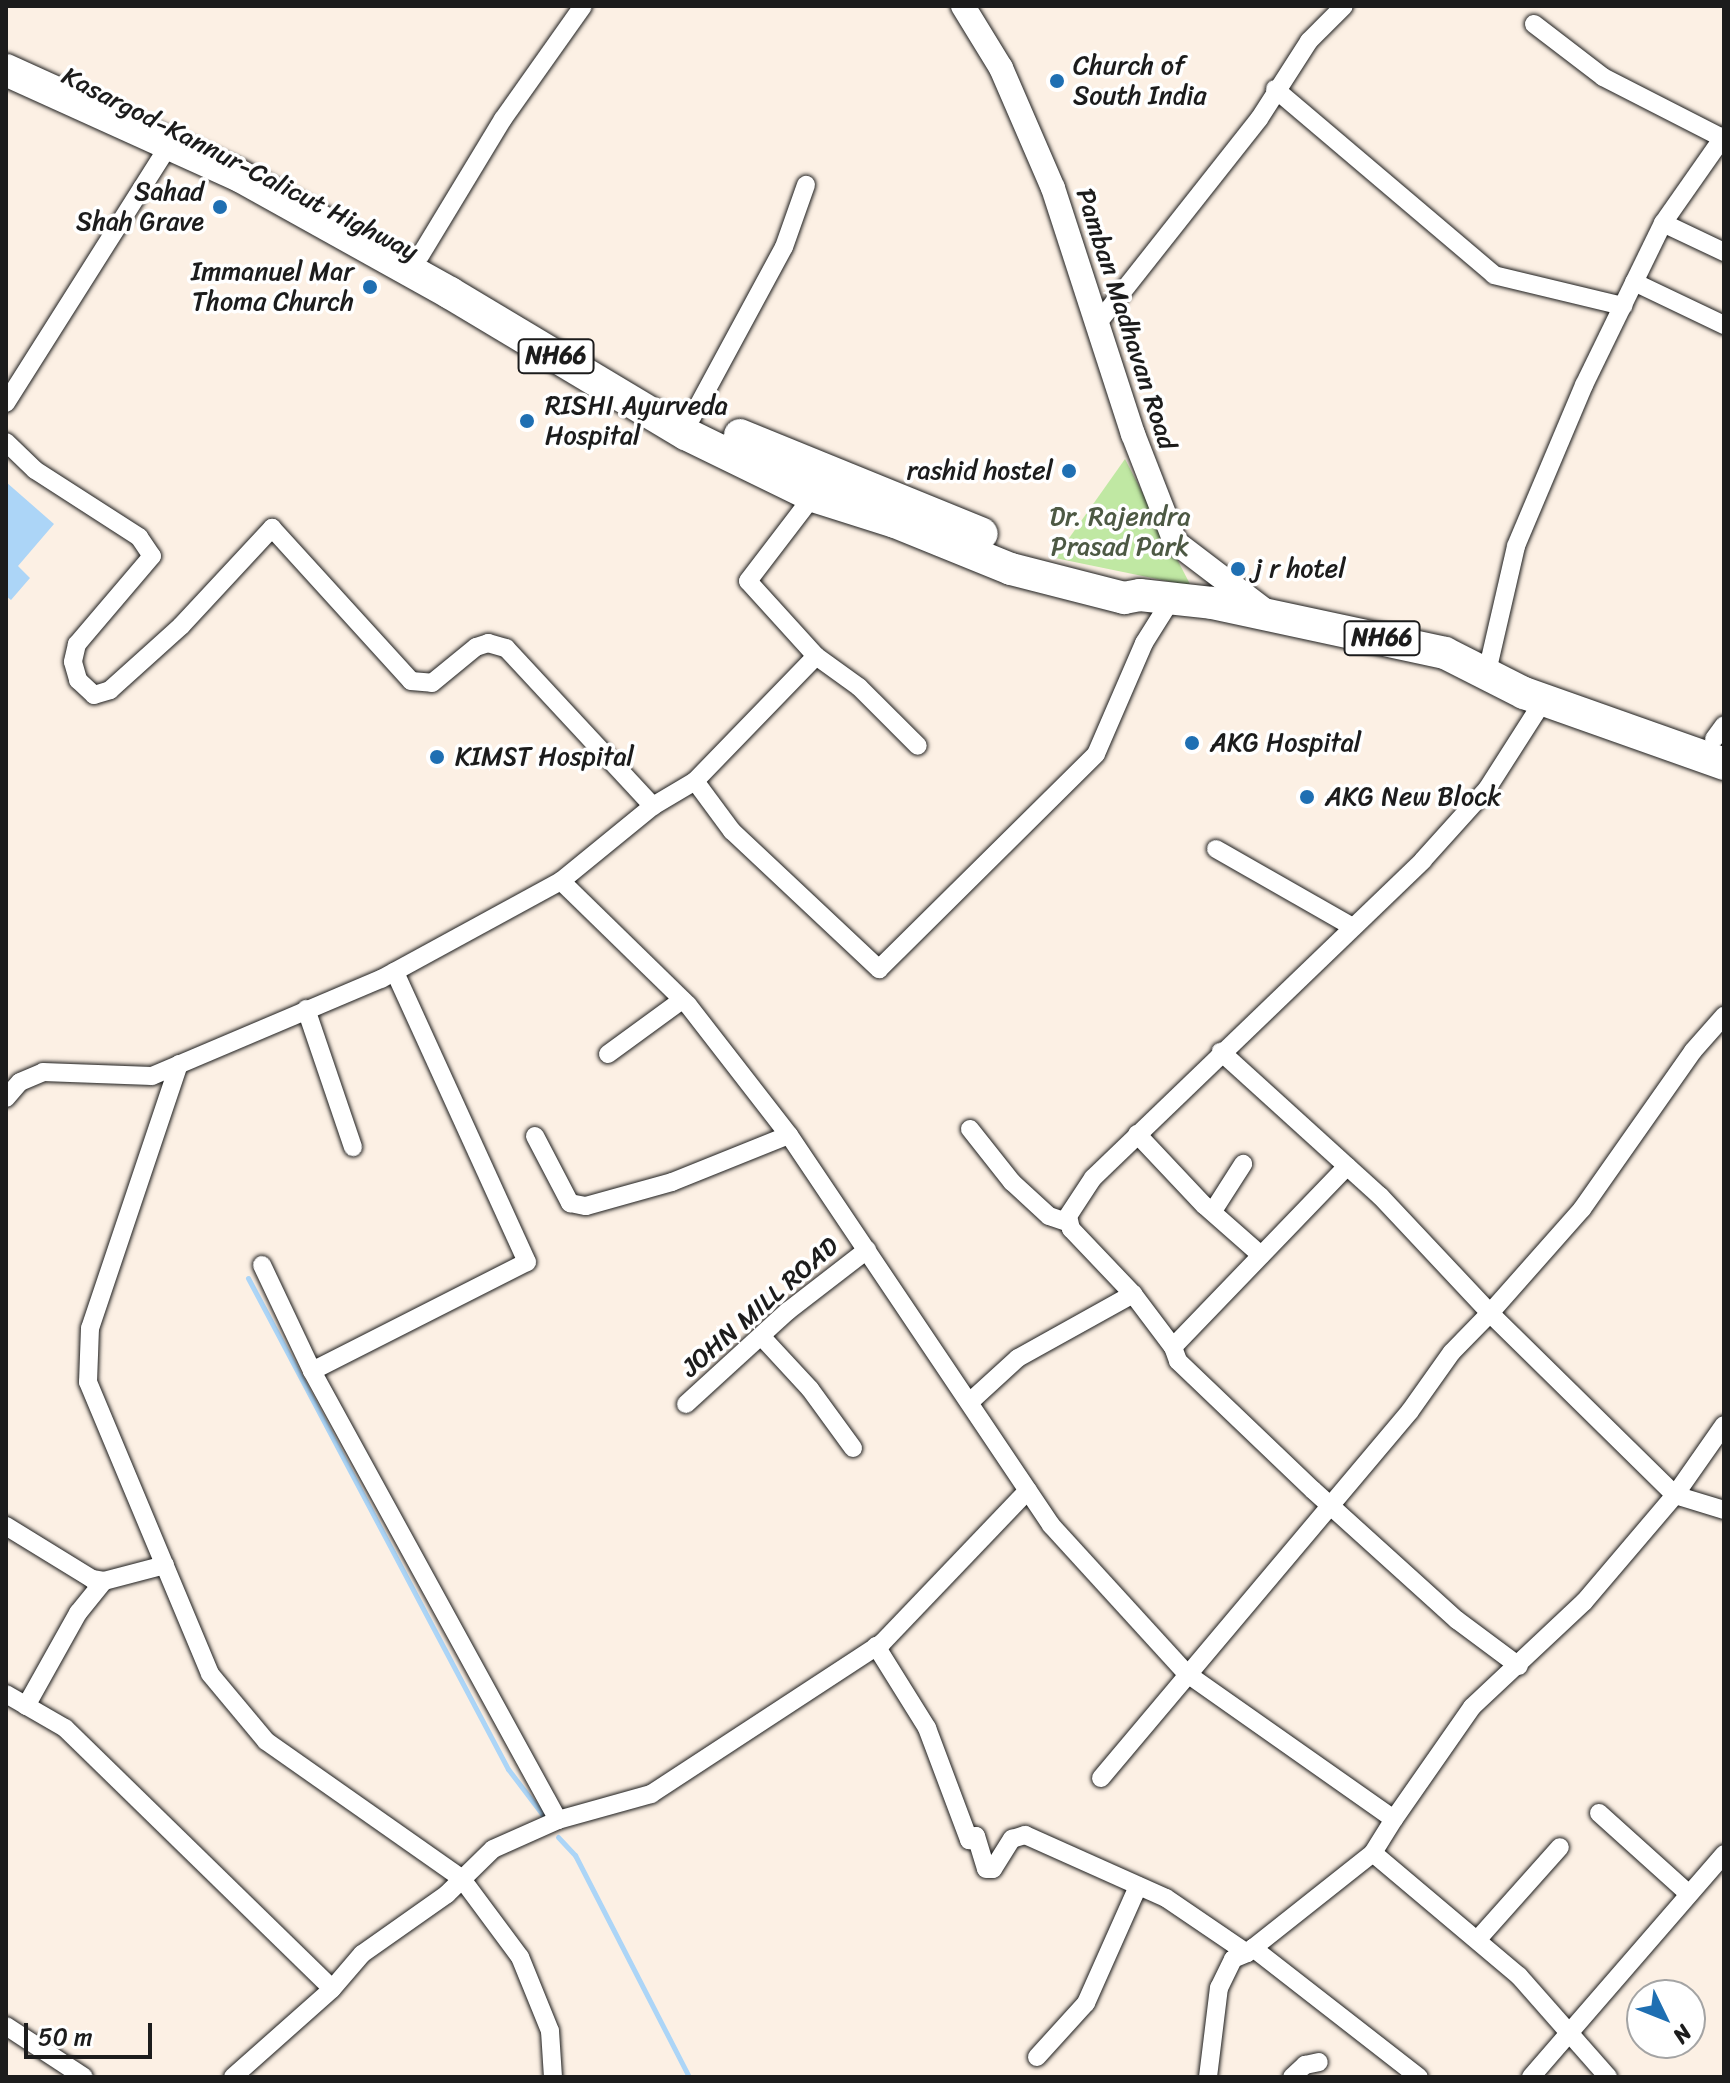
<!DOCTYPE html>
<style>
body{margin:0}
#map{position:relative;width:1730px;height:2083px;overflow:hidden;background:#fcf0e4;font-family:Sriracha,sans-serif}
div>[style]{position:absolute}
.green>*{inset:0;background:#c0e8a3}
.water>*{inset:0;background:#acd5f7}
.stream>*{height:5px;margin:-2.5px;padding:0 2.5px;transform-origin:2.5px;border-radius:2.5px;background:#acd5f7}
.roads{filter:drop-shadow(0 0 2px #1c1c1c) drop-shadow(0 0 2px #1c1c1c)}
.street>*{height:18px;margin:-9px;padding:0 9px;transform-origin:9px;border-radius:9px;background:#fff}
.secondary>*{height:24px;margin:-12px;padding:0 12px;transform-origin:12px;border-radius:12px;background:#fff}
.highway>*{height:32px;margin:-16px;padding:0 16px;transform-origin:16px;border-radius:16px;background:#fff}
.dots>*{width:22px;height:22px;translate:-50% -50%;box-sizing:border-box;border:4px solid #fff;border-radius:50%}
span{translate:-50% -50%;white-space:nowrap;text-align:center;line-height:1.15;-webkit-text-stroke:7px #fff;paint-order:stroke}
.shield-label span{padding:2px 6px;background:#fff;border:2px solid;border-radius:6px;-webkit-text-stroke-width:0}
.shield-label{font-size:24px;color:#1c1c1c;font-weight:700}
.poi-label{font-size:26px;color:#1c1c1c}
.left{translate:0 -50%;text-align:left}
.right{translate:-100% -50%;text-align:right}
.street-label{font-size:26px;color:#1c1c1c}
.park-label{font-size:26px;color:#4d5944}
.frame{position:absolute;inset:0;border:8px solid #1c1c1c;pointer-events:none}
.north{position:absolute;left:1626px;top:1979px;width:80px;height:80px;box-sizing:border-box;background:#fff;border:2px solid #a4a4a4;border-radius:50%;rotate:133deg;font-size:22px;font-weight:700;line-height:32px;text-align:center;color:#1c1c1c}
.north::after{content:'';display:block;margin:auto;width:28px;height:36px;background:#1f6fb2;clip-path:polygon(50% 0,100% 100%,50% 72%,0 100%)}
.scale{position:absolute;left:24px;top:2023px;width:128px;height:36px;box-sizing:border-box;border:4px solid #1c1c1c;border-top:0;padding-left:10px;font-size:24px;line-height:28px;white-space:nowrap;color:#1c1c1c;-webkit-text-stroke:6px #fff;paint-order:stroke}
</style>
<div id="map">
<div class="green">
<div style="clip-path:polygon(1125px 459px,1191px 586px,1055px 558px)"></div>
</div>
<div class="water">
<div style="clip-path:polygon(6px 482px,54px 524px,18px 566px,30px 578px,11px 600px,6px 596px)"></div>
</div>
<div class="stream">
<div style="left:248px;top:1278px;width:556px;rotate:62.1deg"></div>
<div style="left:508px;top:1769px;width:63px;rotate:52.8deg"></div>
<div style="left:558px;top:1837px;width:25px;rotate:47deg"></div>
<div style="left:575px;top:1855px;width:250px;rotate:62.8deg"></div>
</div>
<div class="roads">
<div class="street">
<div style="left:1534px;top:24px;width:87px;rotate:37.5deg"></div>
<div style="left:1603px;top:77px;width:134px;rotate:27.1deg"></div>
<div style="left:1275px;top:89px;width:287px;rotate:40.3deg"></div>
<div style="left:1494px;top:275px;width:133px;rotate:13.5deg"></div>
<div style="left:1663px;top:223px;width:68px;rotate:25.4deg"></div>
<div style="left:420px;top:256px;width:160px;rotate:-58.8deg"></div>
<div style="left:503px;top:119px;width:138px;rotate:-54.7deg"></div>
<div style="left:1634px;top:282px;width:100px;rotate:25.5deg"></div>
<div style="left:1097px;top:324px;width:261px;rotate:-51.7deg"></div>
<div style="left:1259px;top:119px;width:93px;rotate:-57.3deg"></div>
<div style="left:1309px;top:41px;width:49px;rotate:-45deg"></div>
<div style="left:6px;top:403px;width:305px;rotate:-57.7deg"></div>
<div style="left:692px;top:417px;width:193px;rotate:-61.6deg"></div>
<div style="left:784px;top:247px;width:66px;rotate:-70.5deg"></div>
<div style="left:6px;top:442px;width:40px;rotate:44deg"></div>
<div style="left:35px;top:470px;width:124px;rotate:32.8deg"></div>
<div style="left:139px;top:537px;width:23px;rotate:56deg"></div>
<div style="left:152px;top:556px;width:116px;rotate:130.4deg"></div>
<div style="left:77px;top:644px;width:18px;rotate:103deg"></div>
<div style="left:73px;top:662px;width:19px;rotate:74deg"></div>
<div style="left:78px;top:680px;width:22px;rotate:43deg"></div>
<div style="left:94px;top:695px;width:17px;rotate:-17deg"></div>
<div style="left:110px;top:690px;width:96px;rotate:-42deg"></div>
<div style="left:181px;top:626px;width:134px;rotate:-47.1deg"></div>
<div style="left:272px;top:528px;width:207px;rotate:47.7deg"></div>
<div style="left:411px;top:681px;width:21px;rotate:5deg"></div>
<div style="left:432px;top:683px;width:57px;rotate:-39.3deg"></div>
<div style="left:476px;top:647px;width:13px;rotate:-18deg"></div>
<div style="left:488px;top:643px;width:19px;rotate:16deg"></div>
<div style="left:506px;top:648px;width:216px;rotate:47.1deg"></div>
<div style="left:816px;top:656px;width:53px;rotate:35.8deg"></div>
<div style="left:859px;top:687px;width:83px;rotate:45deg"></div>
<div style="left:1487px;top:672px;width:129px;rotate:-77deg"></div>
<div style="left:1516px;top:546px;width:175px;rotate:-67.1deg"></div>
<div style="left:1584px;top:385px;width:180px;rotate:-64deg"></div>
<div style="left:1663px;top:223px;width:106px;rotate:-55deg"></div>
<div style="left:1714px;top:739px;width:17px;rotate:-54deg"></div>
<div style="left:695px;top:781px;width:62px;rotate:53.5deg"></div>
<div style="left:732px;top:831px;width:202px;rotate:43.2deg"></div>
<div style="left:879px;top:969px;width:305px;rotate:-44.7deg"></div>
<div style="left:1096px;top:754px;width:121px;rotate:-66.6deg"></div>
<div style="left:1144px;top:643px;width:54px;rotate:-57.8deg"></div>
<div style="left:1216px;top:849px;width:155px;rotate:29.7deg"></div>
<div style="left:561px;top:881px;width:177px;rotate:44.3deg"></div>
<div style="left:688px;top:1005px;width:165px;rotate:52.2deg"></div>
<div style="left:789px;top:1135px;width:470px;rotate:56.1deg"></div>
<div style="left:1051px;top:1525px;width:200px;rotate:47.6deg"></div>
<div style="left:1186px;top:1673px;width:254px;rotate:35.1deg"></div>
<div style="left:1394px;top:1819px;width:40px;rotate:122deg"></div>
<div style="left:1373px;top:1853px;width:191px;rotate:40.1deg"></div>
<div style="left:1519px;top:1976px;width:135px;rotate:48.6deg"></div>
<div style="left:306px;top:1009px;width:146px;rotate:71.2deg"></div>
<div style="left:608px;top:1054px;width:92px;rotate:-36.1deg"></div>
<div style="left:179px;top:1064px;width:279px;rotate:108.6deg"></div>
<div style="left:90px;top:1328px;width:54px;rotate:92.1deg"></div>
<div style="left:88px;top:1382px;width:316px;rotate:67.3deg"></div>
<div style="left:210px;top:1674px;width:87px;rotate:50.1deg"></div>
<div style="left:266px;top:1741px;width:240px;rotate:35.1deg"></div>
<div style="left:462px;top:1879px;width:97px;rotate:53.4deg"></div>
<div style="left:520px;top:1957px;width:80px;rotate:67.9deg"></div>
<div style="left:550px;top:2031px;width:46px;rotate:86.3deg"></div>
<div style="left:6px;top:1098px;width:21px;rotate:-49deg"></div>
<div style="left:20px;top:1082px;width:25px;rotate:-23deg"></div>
<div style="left:43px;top:1072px;width:109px;rotate:2.1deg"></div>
<div style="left:152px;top:1076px;width:249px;rotate:-23deg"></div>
<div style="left:381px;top:979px;width:205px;rotate:-28.6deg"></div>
<div style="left:561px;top:881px;width:119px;rotate:-39.2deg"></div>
<div style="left:653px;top:806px;width:49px;rotate:-30.8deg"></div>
<div style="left:695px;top:781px;width:174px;rotate:-45.9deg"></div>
<div style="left:816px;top:656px;width:101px;rotate:-132.2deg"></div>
<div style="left:748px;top:581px;width:107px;rotate:-52.6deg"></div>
<div style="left:970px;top:1129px;width:68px;rotate:51.6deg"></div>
<div style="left:1012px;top:1182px;width:50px;rotate:42.6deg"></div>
<div style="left:1049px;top:1216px;width:21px;rotate:19deg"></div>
<div style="left:1137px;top:1134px;width:98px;rotate:46.7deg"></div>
<div style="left:1204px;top:1205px;width:76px;rotate:41.3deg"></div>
<div style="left:535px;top:1136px;width:76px;rotate:62.4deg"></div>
<div style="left:570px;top:1203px;width:16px;rotate:11deg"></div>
<div style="left:586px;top:1206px;width:89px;rotate:-15.6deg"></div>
<div style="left:672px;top:1182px;width:126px;rotate:-21.9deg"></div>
<div style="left:1213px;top:1211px;width:56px;rotate:-57.4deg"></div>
<div style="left:262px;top:1265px;width:117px;rotate:64.7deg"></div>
<div style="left:312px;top:1371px;width:512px;rotate:61.28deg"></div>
<div style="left:1133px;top:1294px;width:66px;rotate:53deg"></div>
<div style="left:1173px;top:1347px;width:251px;rotate:-46.1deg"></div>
<div style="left:761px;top:1336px;width:72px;rotate:47.2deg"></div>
<div style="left:810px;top:1389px;width:73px;rotate:53.9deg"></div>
<div style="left:1173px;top:1347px;width:15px;rotate:70deg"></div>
<div style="left:1178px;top:1361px;width:187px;rotate:43.7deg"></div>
<div style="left:1313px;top:1490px;width:194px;rotate:42.1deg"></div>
<div style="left:1457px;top:1620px;width:77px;rotate:36.6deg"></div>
<div style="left:312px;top:1371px;width:241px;rotate:-26.9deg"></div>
<div style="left:527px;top:1262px;width:319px;rotate:-114.5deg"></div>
<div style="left:972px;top:1400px;width:62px;rotate:-42.4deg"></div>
<div style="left:1018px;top:1358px;width:132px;rotate:-29.1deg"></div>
<div style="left:1133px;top:1294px;width:90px;rotate:-133.6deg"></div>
<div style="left:1071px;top:1229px;width:13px;rotate:-103deg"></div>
<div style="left:1068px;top:1216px;width:45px;rotate:-56.7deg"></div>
<div style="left:1093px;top:1178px;width:458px;rotate:-43.9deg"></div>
<div style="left:1423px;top:860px;width:96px;rotate:-48deg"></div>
<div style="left:1487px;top:789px;width:106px;rotate:-57.4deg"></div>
<div style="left:686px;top:1404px;width:138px;rotate:-42.4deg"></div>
<div style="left:788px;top:1311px;width:100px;rotate:-37.7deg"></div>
<div style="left:1724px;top:1425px;width:85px;rotate:125deg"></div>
<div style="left:1675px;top:1495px;width:51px;rotate:17deg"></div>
<div style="left:6px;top:1526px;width:101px;rotate:31.6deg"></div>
<div style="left:92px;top:1579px;width:12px;rotate:9deg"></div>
<div style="left:104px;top:1581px;width:63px;rotate:-14.7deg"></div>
<div style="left:876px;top:1646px;width:97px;rotate:58.1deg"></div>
<div style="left:927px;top:1728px;width:120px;rotate:69.4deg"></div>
<div style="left:969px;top:1840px;width:8px;rotate:-30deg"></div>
<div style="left:976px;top:1836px;width:34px;rotate:73deg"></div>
<div style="left:986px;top:1869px;width:7px"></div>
<div style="left:993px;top:1869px;width:36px;rotate:-58deg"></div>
<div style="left:1012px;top:1839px;width:14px;rotate:-17deg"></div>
<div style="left:1025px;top:1835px;width:154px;rotate:24.1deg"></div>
<div style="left:1166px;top:1898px;width:98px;rotate:34.2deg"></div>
<div style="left:1247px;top:1953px;width:8px;rotate:-40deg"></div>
<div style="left:1253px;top:1948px;width:210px;rotate:37.9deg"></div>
<div style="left:6px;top:1694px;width:68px;rotate:30deg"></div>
<div style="left:65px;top:1728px;width:373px;rotate:44.3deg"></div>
<div style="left:26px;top:1706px;width:107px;rotate:-60.8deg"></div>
<div style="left:78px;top:1613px;width:41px;rotate:-50.9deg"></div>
<div style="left:1101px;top:1778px;width:480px;rotate:-49.9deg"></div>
<div style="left:1410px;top:1411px;width:72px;rotate:-54.6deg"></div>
<div style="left:1452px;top:1352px;width:54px;rotate:-45.7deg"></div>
<div style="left:1490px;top:1313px;width:161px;rotate:-133.2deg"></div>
<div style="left:1380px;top:1196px;width:215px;rotate:-137.8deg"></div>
<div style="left:1599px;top:1813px;width:121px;rotate:42deg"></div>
<div style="left:1394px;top:1819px;width:136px;rotate:-55.1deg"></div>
<div style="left:1472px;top:1707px;width:154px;rotate:-43.2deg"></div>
<div style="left:1584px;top:1602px;width:140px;rotate:-49.6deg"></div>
<div style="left:1675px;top:1495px;width:260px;rotate:-135.5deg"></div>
<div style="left:1490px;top:1313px;width:139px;rotate:-48.5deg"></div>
<div style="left:1582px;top:1209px;width:193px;rotate:-54.9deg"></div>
<div style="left:1693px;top:1051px;width:47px;rotate:-48.5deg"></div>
<div style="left:1478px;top:1939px;width:123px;rotate:-48.3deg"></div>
<div style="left:1253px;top:1948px;width:153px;rotate:-38.4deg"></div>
<div style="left:6px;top:2026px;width:93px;rotate:33.2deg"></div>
<div style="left:1037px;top:2057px;width:73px;rotate:-47.8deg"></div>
<div style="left:1086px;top:2003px;width:128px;rotate:-66deg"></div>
<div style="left:233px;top:2077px;width:132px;rotate:-41.6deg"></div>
<div style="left:332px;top:1989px;width:46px;rotate:-49.4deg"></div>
<div style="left:362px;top:1954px;width:104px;rotate:-35.2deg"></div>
<div style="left:447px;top:1894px;width:64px;rotate:-44.4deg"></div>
<div style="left:493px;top:1849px;width:71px;rotate:-24deg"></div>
<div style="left:558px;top:1820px;width:97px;rotate:-15.6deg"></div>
<div style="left:651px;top:1794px;width:276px;rotate:-33.2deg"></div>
<div style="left:882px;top:1643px;width:211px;rotate:-46.3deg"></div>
<div style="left:1208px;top:2077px;width:90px;rotate:-83deg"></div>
<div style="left:1219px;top:1988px;width:32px;rotate:-64deg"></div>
<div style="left:1233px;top:1959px;width:15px;rotate:-23deg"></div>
<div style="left:1292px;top:2077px;width:18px;rotate:-43deg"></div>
<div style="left:1305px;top:2065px;width:14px;rotate:-12deg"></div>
<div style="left:1531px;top:2077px;width:295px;rotate:-49.1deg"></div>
</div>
<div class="secondary">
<div style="left:963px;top:6px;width:73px;rotate:58.5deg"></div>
<div style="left:1001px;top:68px;width:131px;rotate:66.6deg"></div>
<div style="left:1053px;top:188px;width:259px;rotate:72deg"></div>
<div style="left:1133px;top:434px;width:116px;rotate:68.7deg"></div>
<div style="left:1175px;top:542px;width:116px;rotate:37.3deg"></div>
</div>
<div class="highway">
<div style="left:6px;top:70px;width:257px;rotate:24.4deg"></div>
<div style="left:240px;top:176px;width:240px;rotate:29.1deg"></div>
<div style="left:450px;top:293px;width:275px;rotate:30.9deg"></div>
<div style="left:686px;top:434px;width:141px;rotate:26deg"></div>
<div style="left:813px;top:496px;width:86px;rotate:17.6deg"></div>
<div style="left:895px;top:522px;width:125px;rotate:22.1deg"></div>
<div style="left:1011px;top:569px;width:117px;rotate:14.4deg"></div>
<div style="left:1124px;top:598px;width:16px;rotate:-11deg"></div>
<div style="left:1140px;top:595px;width:72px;rotate:6.3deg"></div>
<div style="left:1212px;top:603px;width:238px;rotate:12.1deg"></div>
<div style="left:1445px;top:653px;width:89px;rotate:26.9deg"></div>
<div style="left:1524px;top:693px;width:212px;rotate:19.5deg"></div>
<div style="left:740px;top:435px;width:261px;rotate:22.2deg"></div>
</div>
</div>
<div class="dots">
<div style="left:1057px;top:81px;background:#1f6fb2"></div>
<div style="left:220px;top:207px;background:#1f6fb2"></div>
<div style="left:370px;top:287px;background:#1f6fb2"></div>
<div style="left:527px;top:421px;background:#1f6fb2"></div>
<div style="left:1069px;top:471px;background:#1f6fb2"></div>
<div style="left:1238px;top:569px;background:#1f6fb2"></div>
<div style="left:1192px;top:743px;background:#1f6fb2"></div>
<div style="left:437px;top:757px;background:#1f6fb2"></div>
<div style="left:1307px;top:797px;background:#1f6fb2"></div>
</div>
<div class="shield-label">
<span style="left:556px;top:356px">NH66</span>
<span style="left:1382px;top:638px">NH66</span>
</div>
<div class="poi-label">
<span class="left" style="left:1073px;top:81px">Church of<br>South India</span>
<span class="right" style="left:204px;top:207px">Sahad<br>Shah Grave</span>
<span class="right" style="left:354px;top:287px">Immanuel Mar<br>Thoma Church</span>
<span class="left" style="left:545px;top:421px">RISHI Ayurveda<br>Hospital</span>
<span class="right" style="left:1053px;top:471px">rashid hostel</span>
<span class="left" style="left:1254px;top:569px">j r hotel</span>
<span class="left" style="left:1210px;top:743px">AKG Hospital</span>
<span class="left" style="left:455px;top:757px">KIMST Hospital</span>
<span class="left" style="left:1325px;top:797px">AKG New Block</span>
</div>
<div class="street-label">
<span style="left:240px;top:164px;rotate:27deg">Kasargod-Kannur-Calicut Highway</span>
<span style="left:1126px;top:319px;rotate:72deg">Pamban Madhavan Road</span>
<span style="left:760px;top:1307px;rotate:-41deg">JOHN MILL ROAD</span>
</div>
<div class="park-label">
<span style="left:1120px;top:532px">Dr. Rajendra<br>Prasad Park</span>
</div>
<div class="frame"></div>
<div class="north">N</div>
<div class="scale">50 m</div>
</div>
